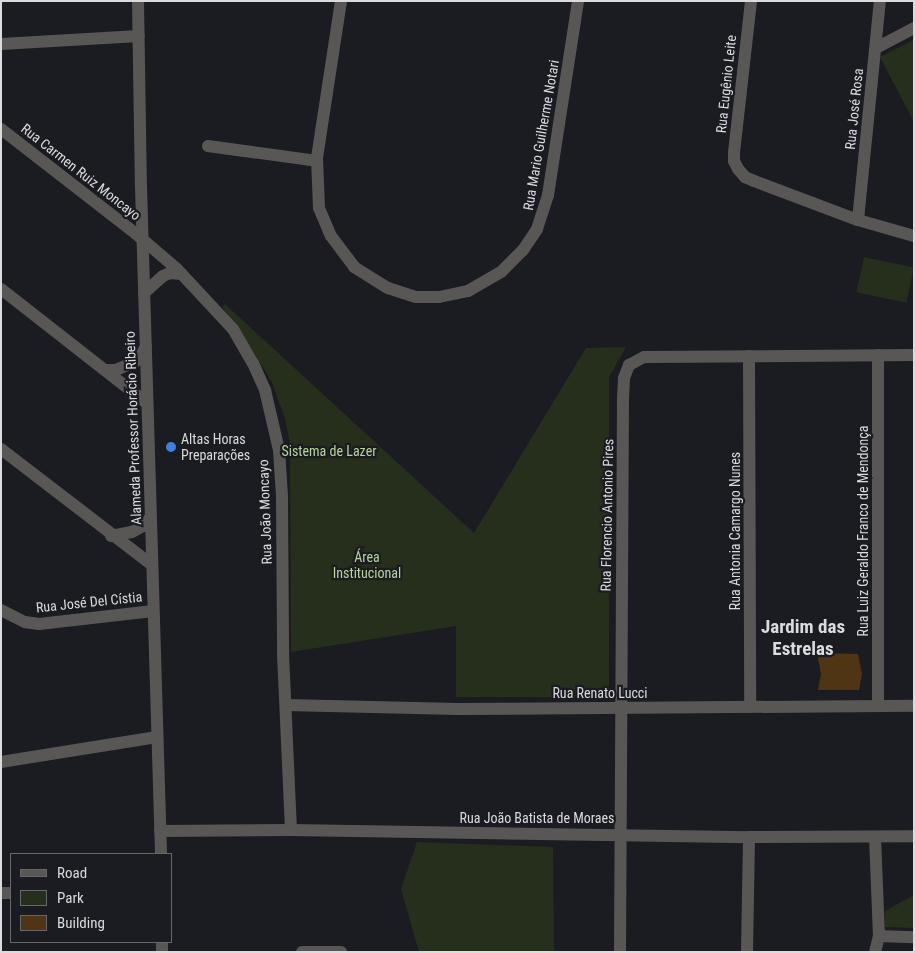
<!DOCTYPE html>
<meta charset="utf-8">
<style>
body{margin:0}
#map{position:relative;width:915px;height:953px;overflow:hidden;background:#1b1c21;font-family:"Roboto Condensed",sans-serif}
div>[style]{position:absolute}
.green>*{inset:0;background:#252f1b;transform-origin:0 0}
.building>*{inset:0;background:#4f3513}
.minor>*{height:12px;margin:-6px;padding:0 6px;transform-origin:6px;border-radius:6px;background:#595755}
.dots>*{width:14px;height:14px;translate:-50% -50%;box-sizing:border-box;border:2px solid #1b1c21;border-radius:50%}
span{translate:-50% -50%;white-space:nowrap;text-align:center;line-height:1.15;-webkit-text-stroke:4.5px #1b1c21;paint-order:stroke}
.street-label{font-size:14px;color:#dadbde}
.poi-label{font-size:14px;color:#dadbde}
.left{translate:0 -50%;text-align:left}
.park-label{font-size:14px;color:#b5d698}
.district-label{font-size:19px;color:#dadbde;font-weight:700}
.frame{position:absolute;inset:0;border:2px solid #dadbde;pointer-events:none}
.legend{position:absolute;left:10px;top:853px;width:162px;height:90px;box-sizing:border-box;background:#1b1c21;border:1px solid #67686d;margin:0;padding:6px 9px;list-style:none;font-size:15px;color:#dadbde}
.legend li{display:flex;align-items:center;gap:10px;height:25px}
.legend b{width:25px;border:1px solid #67686d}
</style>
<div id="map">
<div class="green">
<div style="clip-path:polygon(914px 40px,914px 122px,880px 57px)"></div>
<div style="left:864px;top:257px;width:51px;height:36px;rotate:12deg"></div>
<div style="clip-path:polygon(225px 304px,474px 533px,586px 348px,626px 347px,609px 377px,609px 688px,604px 695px,593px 697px,456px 697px,456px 626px,291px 652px,290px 443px,285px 419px,272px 382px,242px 333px,222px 307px)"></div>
<div style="clip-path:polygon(417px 842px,553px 847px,554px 952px,419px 952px,401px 889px)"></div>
<div style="clip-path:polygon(914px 895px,914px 928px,885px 927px,885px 911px)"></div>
</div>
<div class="building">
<div style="clip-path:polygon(817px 653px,858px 654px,862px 674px,859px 690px,818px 690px,821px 674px)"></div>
</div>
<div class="minor">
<div style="left:138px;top:1px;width:186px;rotate:89.1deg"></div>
<div style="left:141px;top:187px;width:667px;rotate:88.28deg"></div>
<div style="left:341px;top:1px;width:159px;rotate:98.7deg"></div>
<div style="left:317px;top:158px;width:50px;rotate:87.7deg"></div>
<div style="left:319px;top:208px;width:30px;rotate:67deg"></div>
<div style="left:331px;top:236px;width:39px;rotate:53deg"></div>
<div style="left:354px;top:267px;width:40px;rotate:32deg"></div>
<div style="left:388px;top:288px;width:29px;rotate:18deg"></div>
<div style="left:416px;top:297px;width:23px"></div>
<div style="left:439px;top:297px;width:30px;rotate:-12deg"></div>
<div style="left:468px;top:291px;width:39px;rotate:-30deg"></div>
<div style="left:502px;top:271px;width:30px;rotate:-45deg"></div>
<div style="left:523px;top:250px;width:25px;rotate:-56deg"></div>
<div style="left:537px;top:229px;width:36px;rotate:-72deg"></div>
<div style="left:548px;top:195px;width:196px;rotate:-81.2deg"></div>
<div style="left:751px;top:1px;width:152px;rotate:96.4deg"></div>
<div style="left:734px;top:152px;width:9px;rotate:90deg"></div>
<div style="left:734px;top:161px;width:9px;rotate:63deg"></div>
<div style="left:738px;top:169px;width:11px;rotate:49deg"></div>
<div style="left:745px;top:177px;width:10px;rotate:24deg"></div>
<div style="left:754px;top:181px;width:111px;rotate:20.6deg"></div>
<div style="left:858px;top:220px;width:58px;rotate:15.9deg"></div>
<div style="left:1px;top:44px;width:138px;rotate:-3.3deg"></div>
<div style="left:876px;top:48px;width:43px;rotate:-27.8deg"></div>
<div style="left:1px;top:129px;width:170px;rotate:37.8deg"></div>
<div style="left:135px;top:233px;width:55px;rotate:40.6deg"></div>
<div style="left:177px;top:269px;width:82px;rotate:47deg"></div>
<div style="left:233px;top:329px;width:39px;rotate:60deg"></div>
<div style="left:253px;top:363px;width:30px;rotate:66deg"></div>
<div style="left:265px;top:390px;width:62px;rotate:76.9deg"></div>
<div style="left:279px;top:450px;width:47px;rotate:86.3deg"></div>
<div style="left:282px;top:497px;width:157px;rotate:89.6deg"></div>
<div style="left:283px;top:654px;width:176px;rotate:87.4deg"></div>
<div style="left:208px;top:146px;width:110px;rotate:7.8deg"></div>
<div style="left:858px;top:220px;width:220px;rotate:-84.3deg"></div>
<div style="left:1px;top:289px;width:185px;rotate:38deg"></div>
<div style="left:144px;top:293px;width:25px;rotate:-42deg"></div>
<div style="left:163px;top:276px;width:8px;rotate:-23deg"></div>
<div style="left:170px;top:273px;width:12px;rotate:5deg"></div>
<div style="left:749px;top:356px;width:351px;rotate:89.8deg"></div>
<div style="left:106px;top:370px;width:10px"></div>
<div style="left:116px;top:370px;width:22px;rotate:-24deg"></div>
<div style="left:136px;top:361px;width:7px;rotate:-45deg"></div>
<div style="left:141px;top:356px;width:11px;rotate:-63deg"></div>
<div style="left:1px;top:449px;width:190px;rotate:37.5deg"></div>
<div style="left:111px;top:536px;width:21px;rotate:-11deg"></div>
<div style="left:132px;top:532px;width:13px;rotate:-29deg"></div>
<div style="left:143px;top:526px;width:11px;rotate:-49deg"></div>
<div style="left:1px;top:610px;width:27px;rotate:27deg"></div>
<div style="left:25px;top:622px;width:14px;rotate:8deg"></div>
<div style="left:39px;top:624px;width:115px;rotate:-6.5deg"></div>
<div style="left:286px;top:705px;width:172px;rotate:1.3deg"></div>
<div style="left:458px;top:709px;width:456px;rotate:-0.4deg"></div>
<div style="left:878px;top:706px;width:351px;rotate:-90deg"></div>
<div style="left:1px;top:762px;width:158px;rotate:-9.1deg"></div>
<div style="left:160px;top:831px;width:131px;rotate:-0.4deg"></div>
<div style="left:291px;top:830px;width:458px;rotate:0.9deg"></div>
<div style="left:749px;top:837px;width:165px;rotate:-0.3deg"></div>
<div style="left:875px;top:837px;width:99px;rotate:87.7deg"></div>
<div style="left:879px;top:936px;width:16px;rotate:104deg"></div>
<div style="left:1px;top:893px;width:10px"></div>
<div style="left:879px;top:936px;width:35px;rotate:2deg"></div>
<div style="left:162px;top:942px;width:10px;rotate:90deg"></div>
<div style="left:302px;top:952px;width:39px"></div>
<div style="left:620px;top:952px;width:554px;rotate:-89.69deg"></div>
<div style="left:623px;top:398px;width:20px;rotate:-87deg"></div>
<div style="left:624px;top:378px;width:14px;rotate:-69deg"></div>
<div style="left:629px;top:365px;width:17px;rotate:-28deg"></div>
<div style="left:644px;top:357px;width:270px;rotate:-0.4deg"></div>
<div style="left:747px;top:952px;width:115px;rotate:-89deg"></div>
</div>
<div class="dots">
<div style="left:171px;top:447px;background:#3f7fe0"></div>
</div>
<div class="street-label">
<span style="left:726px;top:84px;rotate:-84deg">Rua Eugênio Leite</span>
<span style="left:854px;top:109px;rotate:-84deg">Rua José Rosa</span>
<span style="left:541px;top:135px;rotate:-80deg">Rua Mario Guilherme Notari</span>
<span style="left:81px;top:172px;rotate:38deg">Rua Carmen Ruiz Moncayo</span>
<span style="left:133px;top:428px;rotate:-92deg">Alameda Professor Horácio Ribeiro</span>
<span style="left:265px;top:512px;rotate:-92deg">Rua João Moncayo</span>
<span style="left:607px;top:515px;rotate:-89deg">Rua Florencio Antonio Pires</span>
<span style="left:735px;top:531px;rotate:-90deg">Rua Antonia Camargo Nunes</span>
<span style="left:863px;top:531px;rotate:-90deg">Rua Luiz Geraldo Franco de Mendonça</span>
<span style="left:89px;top:602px;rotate:-6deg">Rua José Del Cístia</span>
<span style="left:600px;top:693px">Rua Renato Lucci</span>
<span style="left:537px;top:818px">Rua João Batista de Moraes</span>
</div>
<div class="poi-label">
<span class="left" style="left:181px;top:447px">Altas Horas<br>Preparações</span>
</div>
<div class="park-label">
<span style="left:329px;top:451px">Sistema de Lazer</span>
<span style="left:367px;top:565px">Área<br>Institucional</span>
</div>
<div class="district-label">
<span style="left:803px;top:638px">Jardim das<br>Estrelas</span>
</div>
<div class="frame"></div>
<ul class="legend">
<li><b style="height:6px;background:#595755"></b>Road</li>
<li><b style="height:14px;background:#252f1b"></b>Park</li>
<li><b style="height:14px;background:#4f3513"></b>Building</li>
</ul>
</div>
